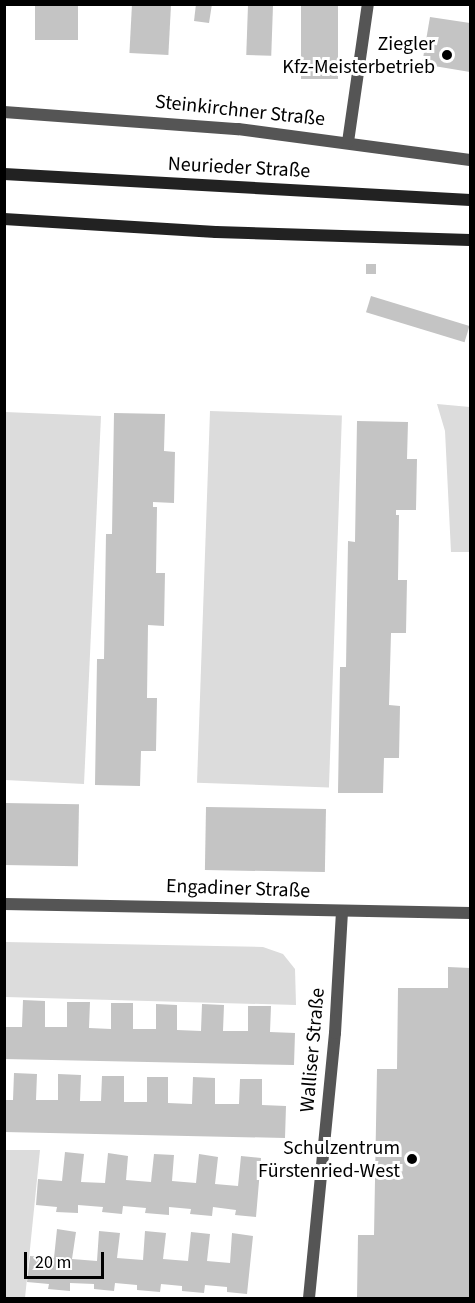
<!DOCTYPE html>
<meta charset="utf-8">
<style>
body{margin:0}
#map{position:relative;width:475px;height:1303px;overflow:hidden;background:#fff;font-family:"Source Sans 3",sans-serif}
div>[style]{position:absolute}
.green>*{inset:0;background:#dcdcdc;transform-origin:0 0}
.building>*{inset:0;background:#c4c4c4;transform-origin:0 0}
.minor>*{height:12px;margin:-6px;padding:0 6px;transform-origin:6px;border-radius:6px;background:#555}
.secondary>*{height:12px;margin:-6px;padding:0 6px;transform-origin:6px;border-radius:6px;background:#222}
.dots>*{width:16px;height:16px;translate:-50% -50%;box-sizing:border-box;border:3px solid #fff;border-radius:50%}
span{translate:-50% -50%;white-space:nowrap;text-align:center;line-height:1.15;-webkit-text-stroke:6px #fff;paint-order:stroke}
.poi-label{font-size:20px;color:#000}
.right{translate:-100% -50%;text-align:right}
.street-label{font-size:20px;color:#000}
.frame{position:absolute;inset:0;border:6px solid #000;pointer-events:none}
.scale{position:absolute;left:24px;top:1252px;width:80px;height:27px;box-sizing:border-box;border:3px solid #000;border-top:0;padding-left:8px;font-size:18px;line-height:21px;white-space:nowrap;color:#000;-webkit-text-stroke:4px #fff;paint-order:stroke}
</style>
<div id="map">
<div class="green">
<div style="clip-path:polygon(437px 404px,470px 407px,470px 552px,451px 552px,445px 431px)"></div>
<div style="left:210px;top:411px;width:132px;height:372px;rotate:2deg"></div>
<div style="clip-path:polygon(5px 412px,101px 416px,84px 784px,5px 780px)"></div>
<div style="clip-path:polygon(5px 942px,263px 947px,283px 954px,295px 969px,296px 1005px,5px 997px)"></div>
<div style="clip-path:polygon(5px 1150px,40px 1150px,25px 1298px,5px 1298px)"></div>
</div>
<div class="building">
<div style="left:35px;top:4px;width:43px;height:36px"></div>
<div style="left:132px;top:4px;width:39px;height:49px;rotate:3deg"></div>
<div style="clip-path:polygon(196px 4px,212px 4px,209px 23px,194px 21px)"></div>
<div style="left:301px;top:4px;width:37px;height:75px"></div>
<div style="left:248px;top:5px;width:25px;height:50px;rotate:2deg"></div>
<div style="clip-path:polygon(430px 17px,470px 23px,470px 72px,422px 64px)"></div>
<div style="left:366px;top:264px;width:10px;height:10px"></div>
<div style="left:371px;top:296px;width:103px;height:17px;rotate:17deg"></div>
<div style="clip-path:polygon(114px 413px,165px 414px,164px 451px,175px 452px,174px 503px,153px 502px,153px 507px,157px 507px,156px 573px,165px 573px,164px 626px,148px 625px,147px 698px,157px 698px,156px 751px,141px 751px,140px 786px,95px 785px,97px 659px,104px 659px,106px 534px,112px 534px)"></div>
<div style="clip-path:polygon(357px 421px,408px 422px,407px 459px,417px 459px,416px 510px,396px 510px,396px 515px,399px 515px,398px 580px,407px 580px,406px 633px,391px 633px,389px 705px,400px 706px,399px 758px,384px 758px,383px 793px,338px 793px,340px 667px,346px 667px,348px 541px,355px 542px)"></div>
<div style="left:4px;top:803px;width:75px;height:62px;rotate:1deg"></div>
<div style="left:206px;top:807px;width:120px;height:63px;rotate:1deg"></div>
<div style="clip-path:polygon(448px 967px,470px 968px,470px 1298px,357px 1298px,358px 1235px,374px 1235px,377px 1069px,397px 1069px,398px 988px,448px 988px)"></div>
<div style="clip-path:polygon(23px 1000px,45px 1001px,45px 1027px,67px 1027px,67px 1002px,90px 1002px,89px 1028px,111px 1029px,111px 1003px,133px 1003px,133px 1029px,156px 1029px,156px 1004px,177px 1005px,177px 1030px,201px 1031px,202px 1004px,224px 1005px,223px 1031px,248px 1031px,248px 1006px,271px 1006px,270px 1032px,295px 1033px,294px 1065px,4px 1059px,4px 1027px,22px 1027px)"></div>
<div style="clip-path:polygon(14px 1073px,37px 1074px,36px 1100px,58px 1100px,58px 1074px,81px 1075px,80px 1101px,101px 1101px,102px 1076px,124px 1076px,124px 1102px,147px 1102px,147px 1077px,168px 1077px,168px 1103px,192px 1104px,193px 1077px,215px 1078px,215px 1104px,239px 1104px,240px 1079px,262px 1079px,262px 1105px,286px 1106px,285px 1138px,4px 1132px,4px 1100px,13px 1100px)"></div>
<div style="clip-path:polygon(65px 1152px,84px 1154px,81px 1182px,105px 1183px,108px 1153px,128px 1156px,126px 1180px,151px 1182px,154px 1154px,174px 1155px,172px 1181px,196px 1183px,199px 1154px,218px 1157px,215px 1184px,238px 1186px,241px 1156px,261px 1158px,256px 1217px,235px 1215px,236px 1210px,213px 1207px,212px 1216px,190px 1214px,191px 1209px,169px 1207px,169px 1215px,145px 1213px,146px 1208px,123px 1206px,122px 1214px,102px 1212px,103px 1207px,78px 1205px,78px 1213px,56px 1212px,57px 1207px,36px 1205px,38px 1179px,62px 1181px)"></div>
<div style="clip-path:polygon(57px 1229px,76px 1232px,72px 1259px,97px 1261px,99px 1231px,120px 1233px,117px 1258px,143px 1260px,145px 1231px,166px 1233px,163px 1259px,188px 1261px,191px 1232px,210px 1234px,207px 1261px,230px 1263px,232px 1233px,253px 1236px,247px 1294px,227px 1292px,227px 1287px,205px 1285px,204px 1293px,182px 1291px,182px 1286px,161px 1284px,160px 1292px,137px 1290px,137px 1285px,115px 1283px,114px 1291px,94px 1289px,94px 1284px,70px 1283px,70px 1291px,48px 1289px,49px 1284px,27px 1282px,30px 1256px,54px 1258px)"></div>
</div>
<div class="minor">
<div style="left:4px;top:112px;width:235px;rotate:4.2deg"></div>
<div style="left:238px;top:129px;width:234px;rotate:7.6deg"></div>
<div style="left:348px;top:142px;width:139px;rotate:-81.8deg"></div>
<div style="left:4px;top:904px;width:466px;rotate:1.1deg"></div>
<div style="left:309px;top:1298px;width:266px;rotate:-84.4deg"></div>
<div style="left:335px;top:1033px;width:122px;rotate:-86.7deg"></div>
</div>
<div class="secondary">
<div style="left:4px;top:174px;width:467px;rotate:3.2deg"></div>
<div style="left:4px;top:219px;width:212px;rotate:3.5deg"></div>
<div style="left:216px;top:232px;width:254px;rotate:1.8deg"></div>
</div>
<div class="dots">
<div style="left:447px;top:55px;background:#000"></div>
<div style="left:412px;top:1159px;background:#000"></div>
</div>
<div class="poi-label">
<span class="right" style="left:435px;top:56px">Ziegler<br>Kfz-Meisterbetrieb</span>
<span class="right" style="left:400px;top:1160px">Schulzentrum<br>Fürstenried-West</span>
</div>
<div class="street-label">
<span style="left:240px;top:111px;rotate:6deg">Steinkirchner Straße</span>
<span style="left:239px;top:168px;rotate:3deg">Neurieder Straße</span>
<span style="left:238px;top:889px;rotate:2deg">Engadiner Straße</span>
<span style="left:313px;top:1050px;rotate:-85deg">Walliser Straße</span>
</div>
<div class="frame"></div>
<div class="scale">20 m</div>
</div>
